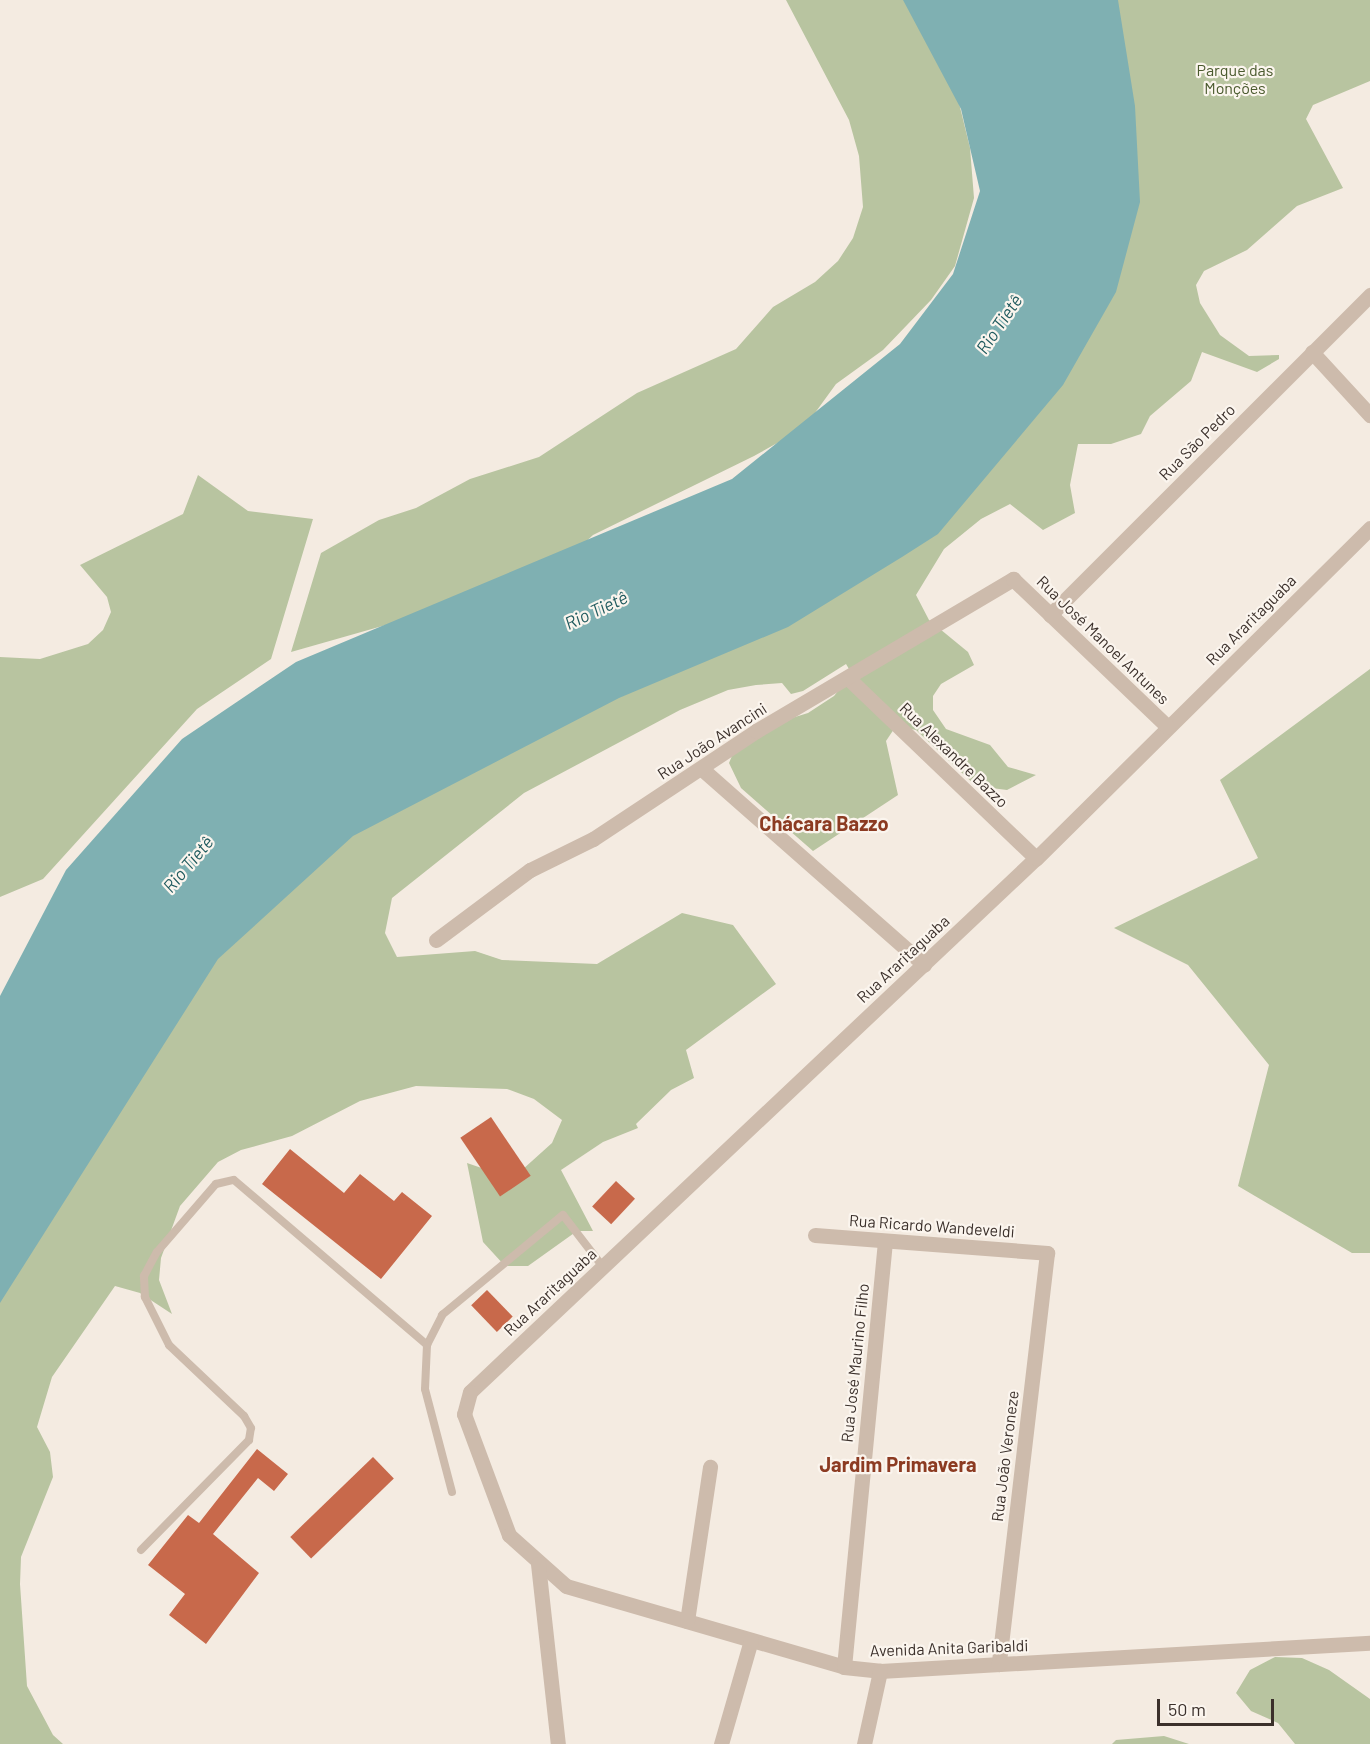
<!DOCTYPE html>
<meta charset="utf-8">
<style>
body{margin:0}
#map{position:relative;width:1370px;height:1744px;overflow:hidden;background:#f4ebe1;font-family:Barlow,sans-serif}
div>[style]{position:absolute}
.green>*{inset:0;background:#b8c4a0}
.water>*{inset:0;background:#7fb0b2}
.building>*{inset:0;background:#c8694b;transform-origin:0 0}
.lane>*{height:8px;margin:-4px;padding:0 4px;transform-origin:4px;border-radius:4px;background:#cdbbac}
.street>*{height:15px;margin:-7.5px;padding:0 7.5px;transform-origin:7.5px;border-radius:7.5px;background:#cdbbac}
span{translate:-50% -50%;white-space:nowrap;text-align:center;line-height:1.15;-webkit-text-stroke:4.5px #fbf5ee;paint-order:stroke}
.park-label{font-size:16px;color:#4a5a2e}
.street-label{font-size:16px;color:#3b302b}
.water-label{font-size:18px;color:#1f5a5e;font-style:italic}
.quarter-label{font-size:20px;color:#8c3b22;font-weight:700}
.scale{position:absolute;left:1157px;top:1699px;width:117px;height:27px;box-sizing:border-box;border:3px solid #3b302b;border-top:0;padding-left:8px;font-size:18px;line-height:21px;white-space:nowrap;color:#3b302b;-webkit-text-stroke:4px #fbf5ee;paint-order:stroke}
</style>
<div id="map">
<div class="green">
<div style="clip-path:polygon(786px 0,911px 0,959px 103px,970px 148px,974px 198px,955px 266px,931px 300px,883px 350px,836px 384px,804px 428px,754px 456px,593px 535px,579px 548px,428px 613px,291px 652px,321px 553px,379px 520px,416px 508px,470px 479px,539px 457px,637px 393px,736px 349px,773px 307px,815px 282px,838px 261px,853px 238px,863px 207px,859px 156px,849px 120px)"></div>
<div style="clip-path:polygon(1098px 0,1370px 0,1370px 81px,1313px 105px,1306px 119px,1343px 188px,1297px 206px,1247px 250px,1204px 271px,1196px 285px,1200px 303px,1220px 335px,1249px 356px,1279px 355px,1279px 359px,1257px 372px,1202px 352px,1191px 381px,1150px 416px,1141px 434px,1111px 444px,1078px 444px,1070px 485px,1075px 513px,1043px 530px,1010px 504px,981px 519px,944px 549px,916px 595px,929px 620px,968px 652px,974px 665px,941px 684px,933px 696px,933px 710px,946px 729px,990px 745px,1008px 767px,1036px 775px,1007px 790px,976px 786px,916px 730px,896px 726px,886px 741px,898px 795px,813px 851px,741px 788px,729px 763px,734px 751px,779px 722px,808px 713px,834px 696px,852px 674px,846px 664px,803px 691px,791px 694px,782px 683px,756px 685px,728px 690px,680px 710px,524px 793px,392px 898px,385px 933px,397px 957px,475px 951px,502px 960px,597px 964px,682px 913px,733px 925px,776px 984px,686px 1050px,694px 1078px,671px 1090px,636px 1124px,638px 1128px,603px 1142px,561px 1170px,593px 1231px,577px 1231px,528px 1266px,505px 1266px,483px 1242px,467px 1163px,499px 1174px,522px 1170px,552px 1143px,562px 1120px,534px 1099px,507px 1089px,416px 1086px,360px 1101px,292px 1136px,241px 1150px,218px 1162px,180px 1206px,161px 1258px,159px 1280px,172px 1314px,140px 1293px,115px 1286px,52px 1377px,37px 1427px,50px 1452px,53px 1477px,21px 1557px,20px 1584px,27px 1686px,53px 1735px,63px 1744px,0 1744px,0 1260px,231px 884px,914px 494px)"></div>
<div style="clip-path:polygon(198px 475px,248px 511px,313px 519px,271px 659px,197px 709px,43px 879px,0 897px,0 657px,40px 659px,88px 644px,103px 630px,111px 612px,107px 597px,80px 565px,183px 514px)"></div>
<div style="clip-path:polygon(1370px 669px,1370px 1253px,1352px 1253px,1238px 1186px,1269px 1065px,1188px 965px,1114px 928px,1258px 858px,1220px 780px)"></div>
<div style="clip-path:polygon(1275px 1657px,1302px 1658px,1329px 1670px,1370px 1699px,1370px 1744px,1295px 1744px,1278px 1723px,1251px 1711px,1236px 1693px,1250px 1670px)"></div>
<div style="clip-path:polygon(1164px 1736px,1189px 1744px,1112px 1744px,1116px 1740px)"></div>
</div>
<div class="water">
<div style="clip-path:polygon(903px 0,1118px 0,1135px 106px,1140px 202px,1116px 292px,1063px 385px,938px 534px,902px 557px,788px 627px,619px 698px,353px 836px,218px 959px,0 1303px,0 996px,66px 870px,182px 739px,296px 662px,732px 479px,900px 344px,953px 274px,980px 191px,961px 109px)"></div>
</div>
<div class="building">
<div style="left:491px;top:1117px;width:71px;height:37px;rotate:56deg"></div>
<div style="clip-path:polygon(290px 1149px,344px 1193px,360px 1174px,394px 1201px,402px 1192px,432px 1216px,381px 1279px,262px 1184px)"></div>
<div style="left:616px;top:1181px;width:26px;height:35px;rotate:43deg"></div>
<div style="left:487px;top:1290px;width:37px;height:22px;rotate:46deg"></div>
<div style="clip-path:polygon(257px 1449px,288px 1474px,274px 1491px,258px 1478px,213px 1534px,259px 1573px,206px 1644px,169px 1615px,185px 1594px,148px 1565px,188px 1515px,199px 1523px)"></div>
<div style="left:373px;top:1457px;width:30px;height:115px;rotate:46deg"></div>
</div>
<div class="lane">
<div style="left:452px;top:1492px;width:106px;rotate:-104.7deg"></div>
<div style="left:425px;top:1389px;width:44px;rotate:-87.4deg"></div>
<div style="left:427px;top:1345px;width:34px;rotate:-63deg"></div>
<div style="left:442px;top:1315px;width:157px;rotate:-39.6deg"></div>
<div style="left:563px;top:1215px;width:66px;rotate:52.4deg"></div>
<div style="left:141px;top:1550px;width:154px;rotate:-45.5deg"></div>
<div style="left:249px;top:1440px;width:12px;rotate:-81deg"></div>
<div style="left:251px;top:1428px;width:14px;rotate:-120deg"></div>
<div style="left:244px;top:1416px;width:103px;rotate:-136.6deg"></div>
<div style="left:169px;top:1345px;width:54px;rotate:-116.6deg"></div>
<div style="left:145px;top:1297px;width:21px;rotate:-93deg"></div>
<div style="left:144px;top:1276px;width:27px;rotate:-62deg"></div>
<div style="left:157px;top:1252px;width:90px;rotate:-49.1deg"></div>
<div style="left:216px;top:1184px;width:18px;rotate:-13deg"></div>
<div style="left:234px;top:1180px;width:254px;rotate:40.5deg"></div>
</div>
<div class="street">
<div style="left:1312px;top:352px;width:86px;rotate:47.4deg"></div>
<div style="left:1370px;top:528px;width:470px;rotate:135.3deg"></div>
<div style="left:1036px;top:858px;width:778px;rotate:136.67deg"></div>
<div style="left:470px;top:1392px;width:23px;rotate:105deg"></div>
<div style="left:464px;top:1414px;width:129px;rotate:69.6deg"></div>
<div style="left:509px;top:1535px;width:76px;rotate:41.8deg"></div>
<div style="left:566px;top:1586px;width:290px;rotate:16.2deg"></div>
<div style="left:844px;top:1667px;width:36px;rotate:6deg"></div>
<div style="left:880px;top:1671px;width:491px;rotate:-3.3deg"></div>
<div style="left:1050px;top:615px;width:453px;rotate:-45deg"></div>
<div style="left:848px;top:678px;width:260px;rotate:43.8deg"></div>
<div style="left:702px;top:769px;width:296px;rotate:41.4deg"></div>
<div style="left:436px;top:940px;width:117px;rotate:-36.7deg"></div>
<div style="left:530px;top:870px;width:70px;rotate:-26.2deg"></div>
<div style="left:593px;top:839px;width:196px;rotate:-33.5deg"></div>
<div style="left:756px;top:731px;width:299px;rotate:-30.6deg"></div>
<div style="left:1013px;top:579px;width:214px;rotate:43.7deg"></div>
<div style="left:815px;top:1235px;width:233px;rotate:4.4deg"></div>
<div style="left:1047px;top:1253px;width:414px;rotate:96.7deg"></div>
<div style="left:538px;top:1564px;width:181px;rotate:83.7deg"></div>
<div style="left:687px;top:1621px;width:156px;rotate:-81.5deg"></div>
<div style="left:844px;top:1667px;width:428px;rotate:-84.5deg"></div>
<div style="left:721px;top:1744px;width:108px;rotate:-73.9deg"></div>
<div style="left:864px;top:1744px;width:75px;rotate:-77.6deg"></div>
</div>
<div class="park-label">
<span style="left:1235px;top:79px">Parque das<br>Monções</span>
</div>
<div class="street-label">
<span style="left:1197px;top:442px;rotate:-45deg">Rua São Pedro</span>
<span style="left:1251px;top:620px;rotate:-45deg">Rua Araritaguaba</span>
<span style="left:1103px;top:640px;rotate:44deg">Rua José Manoel Antunes</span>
<span style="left:712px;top:741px;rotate:-33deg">Rua João Avancini</span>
<span style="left:954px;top:755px;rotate:44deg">Rua Alexandre Bazzo</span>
<span style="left:903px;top:959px;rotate:-43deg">Rua Araritaguaba</span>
<span style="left:932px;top:1226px;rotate:4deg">Rua Ricardo Wandeveldi</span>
<span style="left:550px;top:1292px;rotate:-43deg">Rua Araritaguaba</span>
<span style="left:855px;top:1363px;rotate:-84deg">Rua José Maurino Filho</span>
<span style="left:1005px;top:1456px;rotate:-83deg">Rua João Veroneze</span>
<span style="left:949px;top:1648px;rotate:-2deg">Avenida Anita Garibaldi</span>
</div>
<div class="water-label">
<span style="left:999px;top:324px;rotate:-56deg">Rio Tietê</span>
<span style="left:596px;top:610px;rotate:-25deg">Rio Tietê</span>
<span style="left:188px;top:864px;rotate:-50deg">Rio Tietê</span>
</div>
<div class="quarter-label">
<span style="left:824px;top:823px">Chácara Bazzo</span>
<span style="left:898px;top:1464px">Jardim Primavera</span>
</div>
<div class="scale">50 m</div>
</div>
